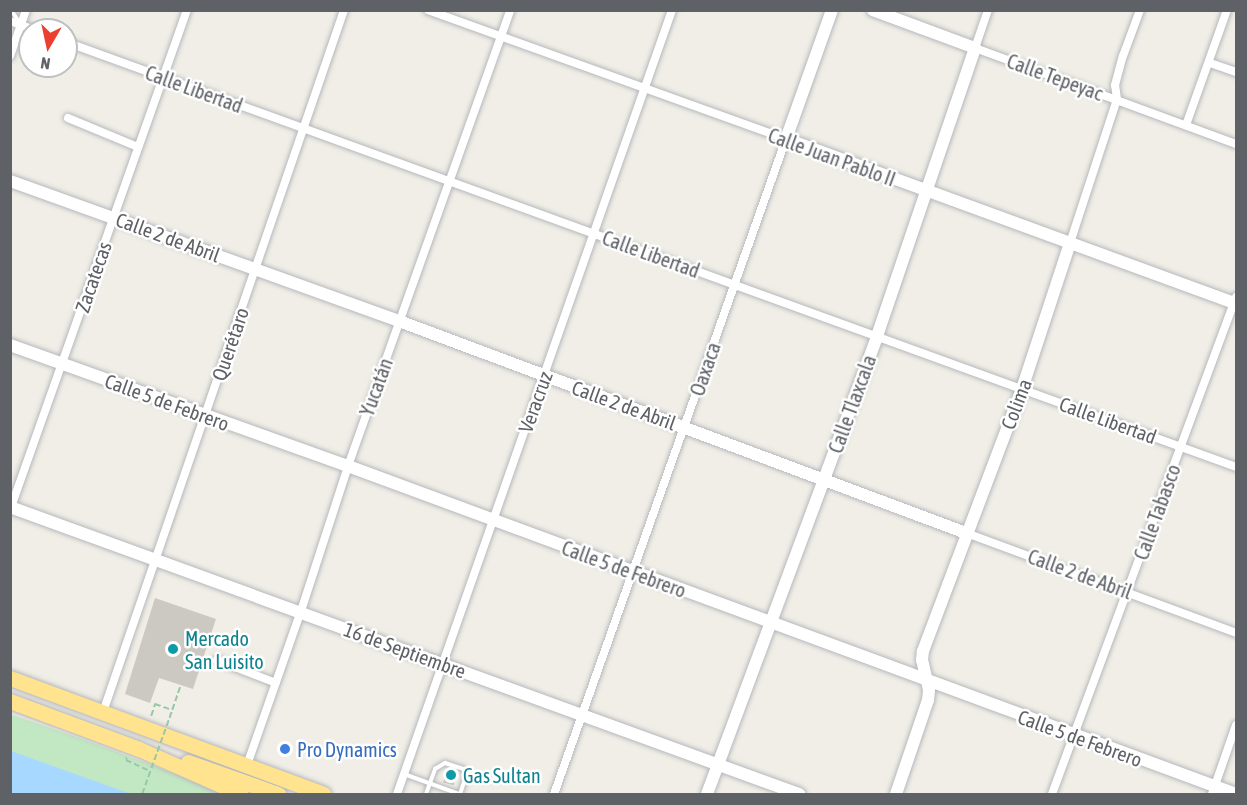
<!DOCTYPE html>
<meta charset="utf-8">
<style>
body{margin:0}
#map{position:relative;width:1247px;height:805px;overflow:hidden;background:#f0eee6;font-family:"Asap Condensed",sans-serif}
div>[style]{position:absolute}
.green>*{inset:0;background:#c2e8c3}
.water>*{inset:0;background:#a7d8ff}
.building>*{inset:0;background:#ccc9c3;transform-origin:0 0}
.path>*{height:1.5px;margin-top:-0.75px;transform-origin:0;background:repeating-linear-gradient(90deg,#9ac7a7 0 6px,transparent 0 9px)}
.roads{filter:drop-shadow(0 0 2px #b6b8bd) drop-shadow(0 0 2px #b6b8bd)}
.lane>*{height:4px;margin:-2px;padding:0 2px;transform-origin:2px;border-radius:2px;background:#fff}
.street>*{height:8px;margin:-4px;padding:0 4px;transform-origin:4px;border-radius:4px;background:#fff}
.secondary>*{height:12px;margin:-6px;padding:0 6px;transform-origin:6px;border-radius:6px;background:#fff}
.highway>*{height:15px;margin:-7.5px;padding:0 7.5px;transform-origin:7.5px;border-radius:7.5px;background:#ffe38e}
.path-bridge>*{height:1.5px;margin-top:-0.75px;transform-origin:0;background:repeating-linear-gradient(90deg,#9ac7a7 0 6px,transparent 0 9px)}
.dots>*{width:16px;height:16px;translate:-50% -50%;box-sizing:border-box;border:3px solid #fff;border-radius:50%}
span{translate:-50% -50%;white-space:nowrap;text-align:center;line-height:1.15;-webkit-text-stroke:5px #fff;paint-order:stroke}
.street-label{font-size:20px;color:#5e6267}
.culture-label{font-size:20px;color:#0d838f}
.left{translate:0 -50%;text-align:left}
.shop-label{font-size:20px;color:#366cbe}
.frame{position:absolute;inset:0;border:12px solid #5e6267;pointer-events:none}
.north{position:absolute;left:18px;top:18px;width:60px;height:60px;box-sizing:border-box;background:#fff;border:2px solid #bfc0c2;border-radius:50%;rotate:189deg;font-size:16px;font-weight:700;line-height:24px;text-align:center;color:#5e6267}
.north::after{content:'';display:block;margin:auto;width:21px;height:27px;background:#ed3f2f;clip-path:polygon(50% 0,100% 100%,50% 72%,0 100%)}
</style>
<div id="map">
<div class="green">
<div style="clip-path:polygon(10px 714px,82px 739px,229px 794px,11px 794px)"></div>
</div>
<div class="water">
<div style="clip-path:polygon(11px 751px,131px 794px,11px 794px)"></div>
</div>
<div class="building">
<div style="clip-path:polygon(155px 598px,216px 619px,193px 689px,159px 678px,150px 703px,125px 694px)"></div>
<div style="left:447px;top:768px;width:11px;height:15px;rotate:15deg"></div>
</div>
<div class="path">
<div style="left:151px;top:716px;width:13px;rotate:-72deg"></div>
<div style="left:155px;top:704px;width:18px;rotate:19deg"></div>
<div style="left:172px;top:710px;width:24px;rotate:-71deg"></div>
<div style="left:127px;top:758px;width:2px;rotate:117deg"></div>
<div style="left:126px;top:760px;width:26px;rotate:25deg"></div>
</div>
<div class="roads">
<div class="lane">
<div style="left:11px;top:10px;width:14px;rotate:56deg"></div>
<div style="left:404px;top:774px;width:59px;rotate:20deg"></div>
<div style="left:426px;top:794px;width:27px;rotate:-70deg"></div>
<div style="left:435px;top:769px;width:12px;rotate:-31deg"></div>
<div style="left:445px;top:763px;width:20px;rotate:18deg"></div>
<div style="left:464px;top:769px;width:10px;rotate:84deg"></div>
<div style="left:465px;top:779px;width:16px;rotate:108deg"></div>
</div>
<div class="street">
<div style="left:428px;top:10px;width:381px;rotate:19.8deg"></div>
<div style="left:786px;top:139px;width:695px;rotate:109.5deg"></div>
<div style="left:988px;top:10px;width:40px;rotate:108.9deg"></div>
<div style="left:975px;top:48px;width:278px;rotate:20.2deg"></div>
<div style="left:10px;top:21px;width:27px;rotate:20deg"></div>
<div style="left:66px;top:42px;width:1245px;rotate:19.96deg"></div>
<div style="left:10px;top:56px;width:49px;rotate:-70.8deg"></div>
<div style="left:1210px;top:63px;width:28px;rotate:19deg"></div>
<div style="left:68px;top:118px;width:76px;rotate:22.5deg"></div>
<div style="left:1186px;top:125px;width:122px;rotate:-70.4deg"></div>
<div style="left:1070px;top:243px;width:151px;rotate:-71.9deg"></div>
<div style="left:1117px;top:99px;width:14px;rotate:-98deg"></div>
<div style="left:1115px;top:85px;width:30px;rotate:-75deg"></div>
<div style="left:1123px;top:56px;width:49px;rotate:-69.7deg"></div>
<div style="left:10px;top:510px;width:530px;rotate:-70.51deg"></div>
<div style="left:966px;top:533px;width:288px;rotate:20.3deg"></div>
<div style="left:217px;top:660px;width:63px;rotate:21.3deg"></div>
<div style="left:103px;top:712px;width:742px;rotate:-71.05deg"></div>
<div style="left:247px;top:765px;width:163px;rotate:-70.7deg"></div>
<div style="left:301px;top:611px;width:152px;rotate:-72deg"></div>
<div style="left:348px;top:466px;width:484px;rotate:-70.4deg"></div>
<div style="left:397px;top:794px;width:831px;rotate:-70.67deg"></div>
<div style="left:1052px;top:794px;width:530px;rotate:-69.68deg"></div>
<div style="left:1212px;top:794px;width:73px;rotate:-70.8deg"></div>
</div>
<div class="secondary">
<div style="left:832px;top:10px;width:137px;rotate:109.6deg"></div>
<div style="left:786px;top:139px;width:479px;rotate:20.1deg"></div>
<div style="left:10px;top:181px;width:413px;rotate:19.8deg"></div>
<div style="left:399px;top:321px;width:605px;rotate:20.5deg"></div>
<div style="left:10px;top:345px;width:359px;rotate:19.7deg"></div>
<div style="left:348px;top:466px;width:947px;rotate:20.27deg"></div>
<div style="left:10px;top:507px;width:840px;rotate:19.99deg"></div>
<div style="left:707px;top:794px;width:489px;rotate:-69.6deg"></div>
<div style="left:877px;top:336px;width:304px;rotate:-71.2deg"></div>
<div style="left:975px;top:48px;width:109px;rotate:-159.6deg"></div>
<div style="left:896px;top:794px;width:99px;rotate:-71.2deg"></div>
<div style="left:928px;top:700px;width:10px;rotate:-84deg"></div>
<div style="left:929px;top:690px;width:31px;rotate:-103deg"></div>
<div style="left:922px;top:660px;width:9px;rotate:-84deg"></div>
<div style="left:923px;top:651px;width:280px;rotate:-69.3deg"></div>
<div style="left:1022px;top:389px;width:154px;rotate:-71.8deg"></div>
</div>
<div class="highway">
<div style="left:10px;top:678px;width:334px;rotate:20.3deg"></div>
<div style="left:10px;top:701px;width:138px;rotate:20.4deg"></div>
<div style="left:139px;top:749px;width:111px;rotate:23.8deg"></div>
<div style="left:188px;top:762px;width:96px;rotate:19.6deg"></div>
</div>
</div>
<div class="path-bridge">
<div style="left:142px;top:794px;width:89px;rotate:-70.3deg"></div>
</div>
<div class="dots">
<div style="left:173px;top:649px;background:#0f9aa8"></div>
<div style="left:285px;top:749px;background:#3f7fe0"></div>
<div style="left:451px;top:775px;background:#0f9aa8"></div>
</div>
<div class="street-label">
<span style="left:1055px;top:77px;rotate:20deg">Calle Tepeyac</span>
<span style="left:194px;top:89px;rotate:20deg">Calle Libertad</span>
<span style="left:832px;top:157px;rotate:20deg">Calle Juan Pablo II</span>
<span style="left:168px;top:237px;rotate:20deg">Calle 2 de Abril</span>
<span style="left:651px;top:254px;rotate:20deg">Calle Libertad</span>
<span style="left:93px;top:277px;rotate:-71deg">Zacatecas</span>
<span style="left:230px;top:344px;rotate:-71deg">Querétaro</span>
<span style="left:705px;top:369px;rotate:-71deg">Oaxaca</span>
<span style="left:376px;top:387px;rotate:-70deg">Yucatán</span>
<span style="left:167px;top:402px;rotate:20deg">Calle 5 de Febrero</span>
<span style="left:535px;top:402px;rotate:-70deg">Veracruz</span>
<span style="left:852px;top:404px;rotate:-70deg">Calle Tlaxcala</span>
<span style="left:1016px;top:404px;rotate:-69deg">Colima</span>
<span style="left:624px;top:405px;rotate:20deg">Calle 2 de Abril</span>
<span style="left:1108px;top:420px;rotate:20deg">Calle Libertad</span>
<span style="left:1157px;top:512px;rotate:-70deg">Calle Tabasco</span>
<span style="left:624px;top:569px;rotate:20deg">Calle 5 de Febrero</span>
<span style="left:1080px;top:574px;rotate:20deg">Calle 2 de Abril</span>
<span style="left:405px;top:650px;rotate:20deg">16 de Septiembre</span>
<span style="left:1080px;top:738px;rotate:20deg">Calle 5 de Febrero</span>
</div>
<div class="culture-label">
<span class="left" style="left:185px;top:650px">Mercado<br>San Luisito</span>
<span class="left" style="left:463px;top:775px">Gas Sultan</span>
</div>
<div class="shop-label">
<span class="left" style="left:297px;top:749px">Pro Dynamics</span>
</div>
<div class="frame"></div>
<div class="north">N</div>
</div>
